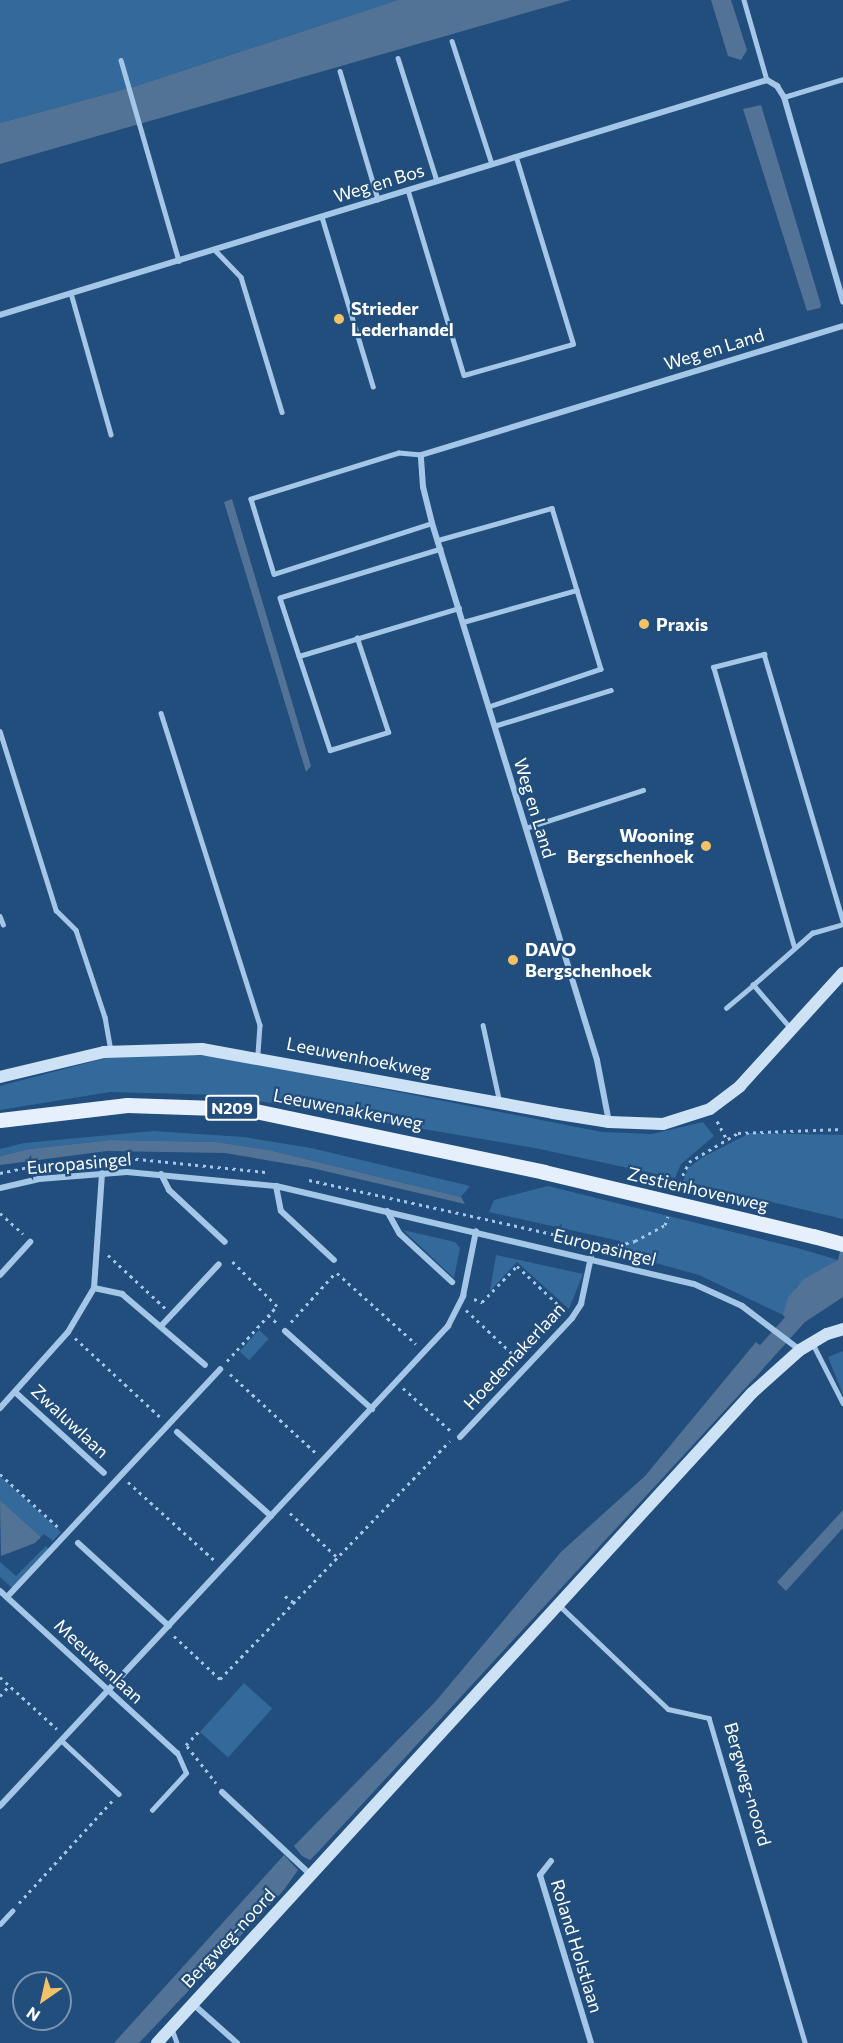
<!DOCTYPE html>
<style>
body{margin:0}
#map{position:relative;width:843px;height:2043px;overflow:hidden;background:#214e7d;font-family:Commissioner,sans-serif}
div>[style]{position:absolute}
.green>*{inset:0;background:#34699b;transform-origin:0 0}
.water>*{inset:0;background:#527395}
.canal>*{height:18px;margin:-9px;padding:0 9px;transform-origin:9px;border-radius:9px;background:#527395}
.path>*{height:3px;margin-top:-1.5px;transform-origin:0;background:repeating-linear-gradient(90deg,#a4c6e7 0 3px,transparent 0 7.5px)}
.lane>*{height:4.5px;margin:-2.25px;padding:0 2.25px;transform-origin:2.25px;border-radius:2.25px;background:#a4c6e7}
.street>*{height:6px;margin:-3px;padding:0 3px;transform-origin:3px;border-radius:3px;background:#a4c6e7}
.secondary>*{height:12px;margin:-6px;padding:0 6px;transform-origin:6px;border-radius:6px;background:#cee2f6}
.primary>*{height:15px;margin:-7.5px;padding:0 7.5px;transform-origin:7.5px;border-radius:7.5px;background:#e6f0fd}
.primary-bridge>*{height:15px;margin:-7.5px;padding:0 7.5px;transform-origin:7.5px;border-radius:7.5px;background:#e6f0fd}
.dots>*{width:16px;height:16px;translate:-50% -50%;box-sizing:border-box;border:3px solid #214e7d;border-radius:50%}
span{translate:-50% -50%;white-space:nowrap;text-align:center;line-height:1.15;-webkit-text-stroke:4.5px #214e7d;paint-order:stroke}
.shield-label span{padding:2px 4px;background:#214e7d;border:2px solid;border-radius:4px;-webkit-text-stroke-width:0}
.shield-label{font-size:16px;color:#fff;font-weight:700}
.street-label{font-size:18px;color:#fff}
.poi-label{font-size:18px;color:#fff;font-weight:700}
.left{translate:0 -50%;text-align:left}
.right{translate:-100% -50%;text-align:right}
.north{position:absolute;left:12px;top:1971px;width:60px;height:60px;box-sizing:border-box;background:#214e7d;border:2px solid #7a95b1;border-radius:50%;rotate:214deg;font-size:16px;font-weight:700;line-height:24px;text-align:center;color:#fff}
.north::after{content:'';display:block;margin:auto;width:21px;height:27px;background:#f3c266;clip-path:polygon(50% 0,100% 100%,50% 72%,0 100%)}
</style>
<div id="map">
<div class="green">
<div style="clip-path:polygon(0 0,398px 0,136px 86px,0 123px)"></div>
<div style="clip-path:polygon(155px 1054px,214px 1056px,602px 1132px,652px 1134px,703px 1122px,714px 1136px,681px 1164px,675px 1178px,535px 1148px,223px 1095px,110px 1092px,0 1110px,0 1086px,106px 1058px)"></div>
<div style="clip-path:polygon(153px 1131px,244px 1137px,311px 1148px,470px 1186px,461px 1197px,269px 1150px,216px 1142px,110px 1140px,29px 1149px,0 1156px,0 1149px,24px 1143px)"></div>
<div style="clip-path:polygon(750px 1133px,843px 1135px,843px 1219px,683px 1181px,688px 1168px,703px 1157px)"></div>
<div style="clip-path:polygon(548px 1186px,801px 1249px,838px 1260px,796px 1287px,783px 1315px,699px 1275px,623px 1254px,620px 1241px,489px 1212px,494px 1200px)"></div>
<div style="clip-path:polygon(403px 1230px,455px 1242px,460px 1248px,454px 1278px)"></div>
<div style="clip-path:polygon(496px 1255px,583px 1274px,569px 1309px,517px 1262px,490px 1291px)"></div>
<div style="left:259px;top:1330px;width:13px;height:29px;rotate:42deg"></div>
<div style="clip-path:polygon(843px 1351px,843px 1395px,828px 1357px)"></div>
<div style="clip-path:polygon(0 1476px,61px 1532px,53px 1541px,44px 1534px,41px 1537px,0 1500px)"></div>
<div style="clip-path:polygon(46px 1546px,49px 1549px,12px 1588px,0 1577px,0 1562px,16px 1576px)"></div>
<div style="left:244px;top:1683px;width:38px;height:66px;rotate:42deg"></div>
</div>
<div class="water">
<div style="clip-path:polygon(398px 0,571px 0,0 164px,0 123px,136px 86px)"></div>
<div style="clip-path:polygon(711px 0,731px 0,747px 50px,741px 60px,728px 56px)"></div>
<div style="clip-path:polygon(761px 105px,821px 305px,820px 308px,807px 311px,743px 109px)"></div>
<div style="clip-path:polygon(232px 499px,311px 766px,306px 772px,224px 502px)"></div>
<div style="clip-path:polygon(110px 1140px,216px 1142px,269px 1150px,461px 1197px,465px 1204px,312px 1168px,225px 1153px,107px 1151px,0 1165px,0 1156px,29px 1149px)"></div>
<div style="clip-path:polygon(843px 1238px,843px 1297px,805px 1322px,789px 1322px,783px 1315px,788px 1297px,804px 1279px,838px 1260px)"></div>
<div style="clip-path:polygon(756px 1342px,764px 1349px,762px 1370px,319px 1851px,310px 1860px,302px 1856px,294px 1846px,435px 1702px,561px 1552px,645px 1476px)"></div>
<div style="clip-path:polygon(0 1500px,41px 1537px,35px 1543px,1px 1556px)"></div>
<div style="clip-path:polygon(843px 1510px,843px 1528px,786px 1591px,777px 1582px)"></div>
<div style="clip-path:polygon(284px 1855px,298px 1870px,283px 1891px,139px 2043px,114px 2043px)"></div>
</div>
<div class="canal">
<div style="left:748px;top:1372px;width:93px;rotate:-48.1deg"></div>
</div>
<div class="path">
<div style="left:717px;top:1121px;width:19px;rotate:62deg"></div>
<div style="left:0;top:1173px;width:38px;rotate:-12deg"></div>
<div style="left:37px;top:1165px;width:91px;rotate:-4.4deg"></div>
<div style="left:128px;top:1158px;width:138px;rotate:5.8deg"></div>
<div style="left:309px;top:1180px;width:309px;rotate:12.5deg"></div>
<div style="left:611px;top:1247px;width:25px;rotate:-14deg"></div>
<div style="left:635px;top:1241px;width:34px;rotate:-28deg"></div>
<div style="left:665px;top:1225px;width:9px;rotate:-72deg"></div>
<div style="left:676px;top:1189px;width:30px;rotate:-64deg"></div>
<div style="left:689px;top:1162px;width:57px;rotate:-30.6deg"></div>
<div style="left:738px;top:1133px;width:105px;rotate:-2.2deg"></div>
<div style="left:0;top:1213px;width:31px;rotate:42deg"></div>
<div style="left:108px;top:1255px;width:78px;rotate:42.9deg"></div>
<div style="left:337px;top:1273px;width:106px;rotate:41.9deg"></div>
<div style="left:474px;top:1299px;width:9px;rotate:21deg"></div>
<div style="left:482px;top:1302px;width:50px;rotate:-45.8deg"></div>
<div style="left:517px;top:1266px;width:64px;rotate:43.1deg"></div>
<div style="left:466px;top:1310px;width:71px;rotate:43.3deg"></div>
<div style="left:268px;top:1315px;width:13px;rotate:42deg"></div>
<div style="left:291px;top:1322px;width:67px;rotate:-48deg"></div>
<div style="left:75px;top:1338px;width:116px;rotate:42.9deg"></div>
<div style="left:227px;top:1361px;width:74px;rotate:-47.7deg"></div>
<div style="left:277px;top:1306px;width:66px;rotate:-135deg"></div>
<div style="left:230px;top:1374px;width:117px;rotate:42.6deg"></div>
<div style="left:403px;top:1388px;width:66px;rotate:41.9deg"></div>
<div style="left:0;top:1474px;width:79px;rotate:42.4deg"></div>
<div style="left:128px;top:1482px;width:116px;rotate:42.2deg"></div>
<div style="left:290px;top:1513px;width:64px;rotate:43.1deg"></div>
<div style="left:285px;top:1596px;width:10px;rotate:37deg"></div>
<div style="left:174px;top:1636px;width:63px;rotate:43.1deg"></div>
<div style="left:220px;top:1679px;width:331px;rotate:-46deg"></div>
<div style="left:0;top:1677px;width:77px;rotate:42.4deg"></div>
<div style="left:0;top:1696px;width:13px;rotate:-48deg"></div>
<div style="left:186px;top:1745px;width:19px;rotate:-47deg"></div>
<div style="left:187px;top:1746px;width:47px;rotate:51.9deg"></div>
<div style="left:19px;top:1903px;width:138px;rotate:-47.6deg"></div>
</div>
<div class="lane">
<div style="left:744px;top:0;width:83px;rotate:74deg"></div>
<div style="left:452px;top:41px;width:129px;rotate:72deg"></div>
<div style="left:398px;top:58px;width:129px;rotate:72.4deg"></div>
<div style="left:121px;top:60px;width:209px;rotate:73.9deg"></div>
<div style="left:340px;top:71px;width:134px;rotate:73.5deg"></div>
<div style="left:784px;top:97px;width:62px;rotate:-17deg"></div>
<div style="left:408px;top:190px;width:193px;rotate:73.2deg"></div>
<div style="left:464px;top:375px;width:113px;rotate:-15.9deg"></div>
<div style="left:573px;top:344px;width:195px;rotate:-107deg"></div>
<div style="left:322px;top:217px;width:177px;rotate:73.2deg"></div>
<div style="left:215px;top:250px;width:37px;rotate:46deg"></div>
<div style="left:241px;top:277px;width:141px;rotate:73.1deg"></div>
<div style="left:71px;top:293px;width:147px;rotate:74.2deg"></div>
<div style="left:421px;top:455px;width:22px;rotate:-175deg"></div>
<div style="left:399px;top:453px;width:155px;rotate:162.7deg"></div>
<div style="left:251px;top:499px;width:78px;rotate:73deg"></div>
<div style="left:274px;top:574px;width:166px;rotate:-17.9deg"></div>
<div style="left:438px;top:540px;width:118px;rotate:-15.7deg"></div>
<div style="left:552px;top:508px;width:168px;rotate:73.1deg"></div>
<div style="left:601px;top:669px;width:118px;rotate:161.3deg"></div>
<div style="left:441px;top:549px;width:168px;rotate:163.1deg"></div>
<div style="left:280px;top:598px;width:61px;rotate:71.9deg"></div>
<div style="left:299px;top:656px;width:167px;rotate:-16.7deg"></div>
<div style="left:463px;top:622px;width:118px;rotate:-15.7deg"></div>
<div style="left:299px;top:656px;width:99px;rotate:71.7deg"></div>
<div style="left:330px;top:750px;width:61px;rotate:-17.2deg"></div>
<div style="left:388px;top:732px;width:99px;rotate:-108.3deg"></div>
<div style="left:161px;top:713px;width:327px;rotate:72.4deg"></div>
<div style="left:260px;top:1025px;width:31px;rotate:94deg"></div>
<div style="left:494px;top:726px;width:122px;rotate:-17.1deg"></div>
<div style="left:0;top:731px;width:188px;rotate:72.6deg"></div>
<div style="left:56px;top:910px;width:28px;rotate:45deg"></div>
<div style="left:76px;top:930px;width:92px;rotate:71.6deg"></div>
<div style="left:105px;top:1017px;width:35px;rotate:80deg"></div>
<div style="left:526px;top:828px;width:123px;rotate:-18deg"></div>
<div style="left:0;top:916px;width:9px;rotate:69deg"></div>
<div style="left:794px;top:947px;width:291px;rotate:-106.1deg"></div>
<div style="left:713px;top:667px;width:53px;rotate:-14.3deg"></div>
<div style="left:764px;top:654px;width:278px;rotate:73.5deg"></div>
<div style="left:726px;top:1008px;width:35px;rotate:-40deg"></div>
<div style="left:483px;top:1025px;width:80px;rotate:77.7deg"></div>
<div style="left:790px;top:1028px;width:57px;rotate:-130.7deg"></div>
<div style="left:753px;top:985px;width:79px;rotate:-41.4deg"></div>
<div style="left:812px;top:933px;width:32px;rotate:-16deg"></div>
<div style="left:813px;top:1344px;width:66px;rotate:63deg"></div>
<div style="left:560px;top:1606px;width:149px;rotate:43.6deg"></div>
<div style="left:668px;top:1709px;width:42px;rotate:12.4deg"></div>
<div style="left:709px;top:1718px;width:339px;rotate:73.5deg"></div>
<div style="left:61px;top:1740px;width:79px;rotate:43deg"></div>
<div style="left:152px;top:1810px;width:50px;rotate:-47.4deg"></div>
<div style="left:186px;top:1773px;width:22px;rotate:-114deg"></div>
<div style="left:0;top:1924px;width:18px;rotate:-47deg"></div>
<div style="left:172px;top:2029px;width:15px;rotate:70deg"></div>
</div>
<div class="street">
<div style="left:0;top:315px;width:802px;rotate:-17.03deg"></div>
<div style="left:767px;top:80px;width:12px;rotate:31deg"></div>
<div style="left:777px;top:86px;width:13px;rotate:58deg"></div>
<div style="left:784px;top:97px;width:213px;rotate:73.9deg"></div>
<div style="left:609px;top:1122px;width:63px;rotate:-101deg"></div>
<div style="left:597px;top:1060px;width:562px;rotate:-107.08deg"></div>
<div style="left:432px;top:523px;width:37px;rotate:-104deg"></div>
<div style="left:423px;top:487px;width:32px;rotate:-94deg"></div>
<div style="left:421px;top:455px;width:441px;rotate:-17deg"></div>
<div style="left:161px;top:1174px;width:18px;rotate:63deg"></div>
<div style="left:169px;top:1190px;width:76px;rotate:42.9deg"></div>
<div style="left:276px;top:1186px;width:25px;rotate:79deg"></div>
<div style="left:281px;top:1211px;width:72px;rotate:42.8deg"></div>
<div style="left:0;top:1188px;width:40px;rotate:-13deg"></div>
<div style="left:39px;top:1179px;width:88px;rotate:-4.5deg"></div>
<div style="left:127px;top:1172px;width:150px;rotate:5.4deg"></div>
<div style="left:276px;top:1186px;width:429px;rotate:13.2deg"></div>
<div style="left:694px;top:1284px;width:53px;rotate:24.6deg"></div>
<div style="left:742px;top:1306px;width:73px;rotate:37.2deg"></div>
<div style="left:387px;top:1211px;width:26px;rotate:61deg"></div>
<div style="left:400px;top:1234px;width:71px;rotate:42.7deg"></div>
<div style="left:0;top:1275px;width:45px;rotate:-47.7deg"></div>
<div style="left:94px;top:1288px;width:29px;rotate:12deg"></div>
<div style="left:122px;top:1294px;width:109px;rotate:40.5deg"></div>
<div style="left:162px;top:1325px;width:83px;rotate:-46.9deg"></div>
<div style="left:285px;top:1331px;width:117px;rotate:41.9deg"></div>
<div style="left:15px;top:1392px;width:120px;rotate:42.3deg"></div>
<div style="left:0;top:1408px;width:102px;rotate:-48.2deg"></div>
<div style="left:68px;top:1332px;width:51px;rotate:-59.4deg"></div>
<div style="left:94px;top:1288px;width:115px;rotate:-86deg"></div>
<div style="left:177px;top:1432px;width:126px;rotate:41.8deg"></div>
<div style="left:460px;top:1437px;width:163px;rotate:-46.7deg"></div>
<div style="left:572px;top:1318px;width:17px;rotate:-57deg"></div>
<div style="left:581px;top:1304px;width:48px;rotate:-78deg"></div>
<div style="left:78px;top:1543px;width:123px;rotate:42.4deg"></div>
<div style="left:0;top:1591px;width:240px;rotate:42.5deg"></div>
<div style="left:7px;top:1597px;width:312px;rotate:-46.9deg"></div>
<div style="left:222px;top:1792px;width:122px;rotate:43deg"></div>
<div style="left:0;top:1806px;width:657px;rotate:-46.97deg"></div>
<div style="left:448px;top:1326px;width:34px;rotate:-63deg"></div>
<div style="left:463px;top:1296px;width:66px;rotate:-78.7deg"></div>
<div style="left:551px;top:1861px;width:18px;rotate:128deg"></div>
<div style="left:540px;top:1875px;width:176px;rotate:73.1deg"></div>
<div style="left:193px;top:2004px;width:59px;rotate:41.6deg"></div>
</div>
<div class="secondary">
<div style="left:0;top:1077px;width:107px;rotate:-13.5deg"></div>
<div style="left:104px;top:1052px;width:98px;rotate:-1.8deg"></div>
<div style="left:202px;top:1049px;width:357px;rotate:10.3deg"></div>
<div style="left:553px;top:1113px;width:57px;rotate:9.1deg"></div>
<div style="left:609px;top:1122px;width:54px;rotate:2.1deg"></div>
<div style="left:663px;top:1124px;width:49px;rotate:-17.7deg"></div>
<div style="left:710px;top:1109px;width:38px;rotate:-37deg"></div>
<div style="left:740px;top:1086px;width:153px;rotate:-47.7deg"></div>
<div style="left:157px;top:2043px;width:881px;rotate:-47.53deg"></div>
<div style="left:752px;top:1393px;width:64px;rotate:-41.9deg"></div>
<div style="left:800px;top:1350px;width:31px;rotate:-31deg"></div>
<div style="left:827px;top:1334px;width:17px;rotate:-17deg"></div>
</div>
<div class="primary">
<div style="left:0;top:1120px;width:128px;rotate:-6.7deg"></div>
<div style="left:127px;top:1105px;width:119px;rotate:1.9deg"></div>
<div style="left:246px;top:1109px;width:305px;rotate:11.9deg"></div>
<div style="left:813px;top:1236px;width:31px;rotate:15deg"></div>
</div>
<div class="primary-bridge">
<div style="left:544px;top:1172px;width:277px;rotate:13.4deg"></div>
</div>
<div class="dots">
<div style="left:339px;top:319px;background:#f3c266"></div>
<div style="left:644px;top:624px;background:#f3c266"></div>
<div style="left:706px;top:846px;background:#f3c266"></div>
<div style="left:513px;top:960px;background:#f3c266"></div>
</div>
<div class="shield-label">
<span style="left:232px;top:1108px">N209</span>
</div>
<div class="street-label">
<span style="left:379px;top:183px;rotate:-17deg">Weg en Bos</span>
<span style="left:714px;top:349px;rotate:-17deg">Weg en Land</span>
<span style="left:535px;top:808px;rotate:73deg">Weg en Land</span>
<span style="left:359px;top:1057px;rotate:11deg">Leeuwenhoekweg</span>
<span style="left:348px;top:1109px;rotate:11deg">Leeuwenakkerweg</span>
<span style="left:79px;top:1163px;rotate:-5deg">Europasingel</span>
<span style="left:698px;top:1189px;rotate:13deg">Zestienhovenweg</span>
<span style="left:605px;top:1247px;rotate:14deg">Europasingel</span>
<span style="left:514px;top:1356px;rotate:-47deg">Hoedemakerlaan</span>
<span style="left:70px;top:1421px;rotate:43deg">Zwaluwlaan</span>
<span style="left:99px;top:1661px;rotate:43deg">Meeuwenlaan</span>
<span style="left:748px;top:1784px;rotate:74deg">Bergweg-noord</span>
<span style="left:228px;top:1938px;rotate:-47deg">Bergweg-noord</span>
<span style="left:577px;top:1946px;rotate:73deg">Roland Holstlaan</span>
</div>
<div class="poi-label">
<span class="left" style="left:351px;top:319px">Strieder<br>Lederhandel</span>
<span class="left" style="left:656px;top:624px">Praxis</span>
<span class="right" style="left:694px;top:846px">Wooning<br>Bergschenhoek</span>
<span class="left" style="left:525px;top:960px">DAVO<br>Bergschenhoek</span>
</div>
<div class="north">N</div>
</div>
